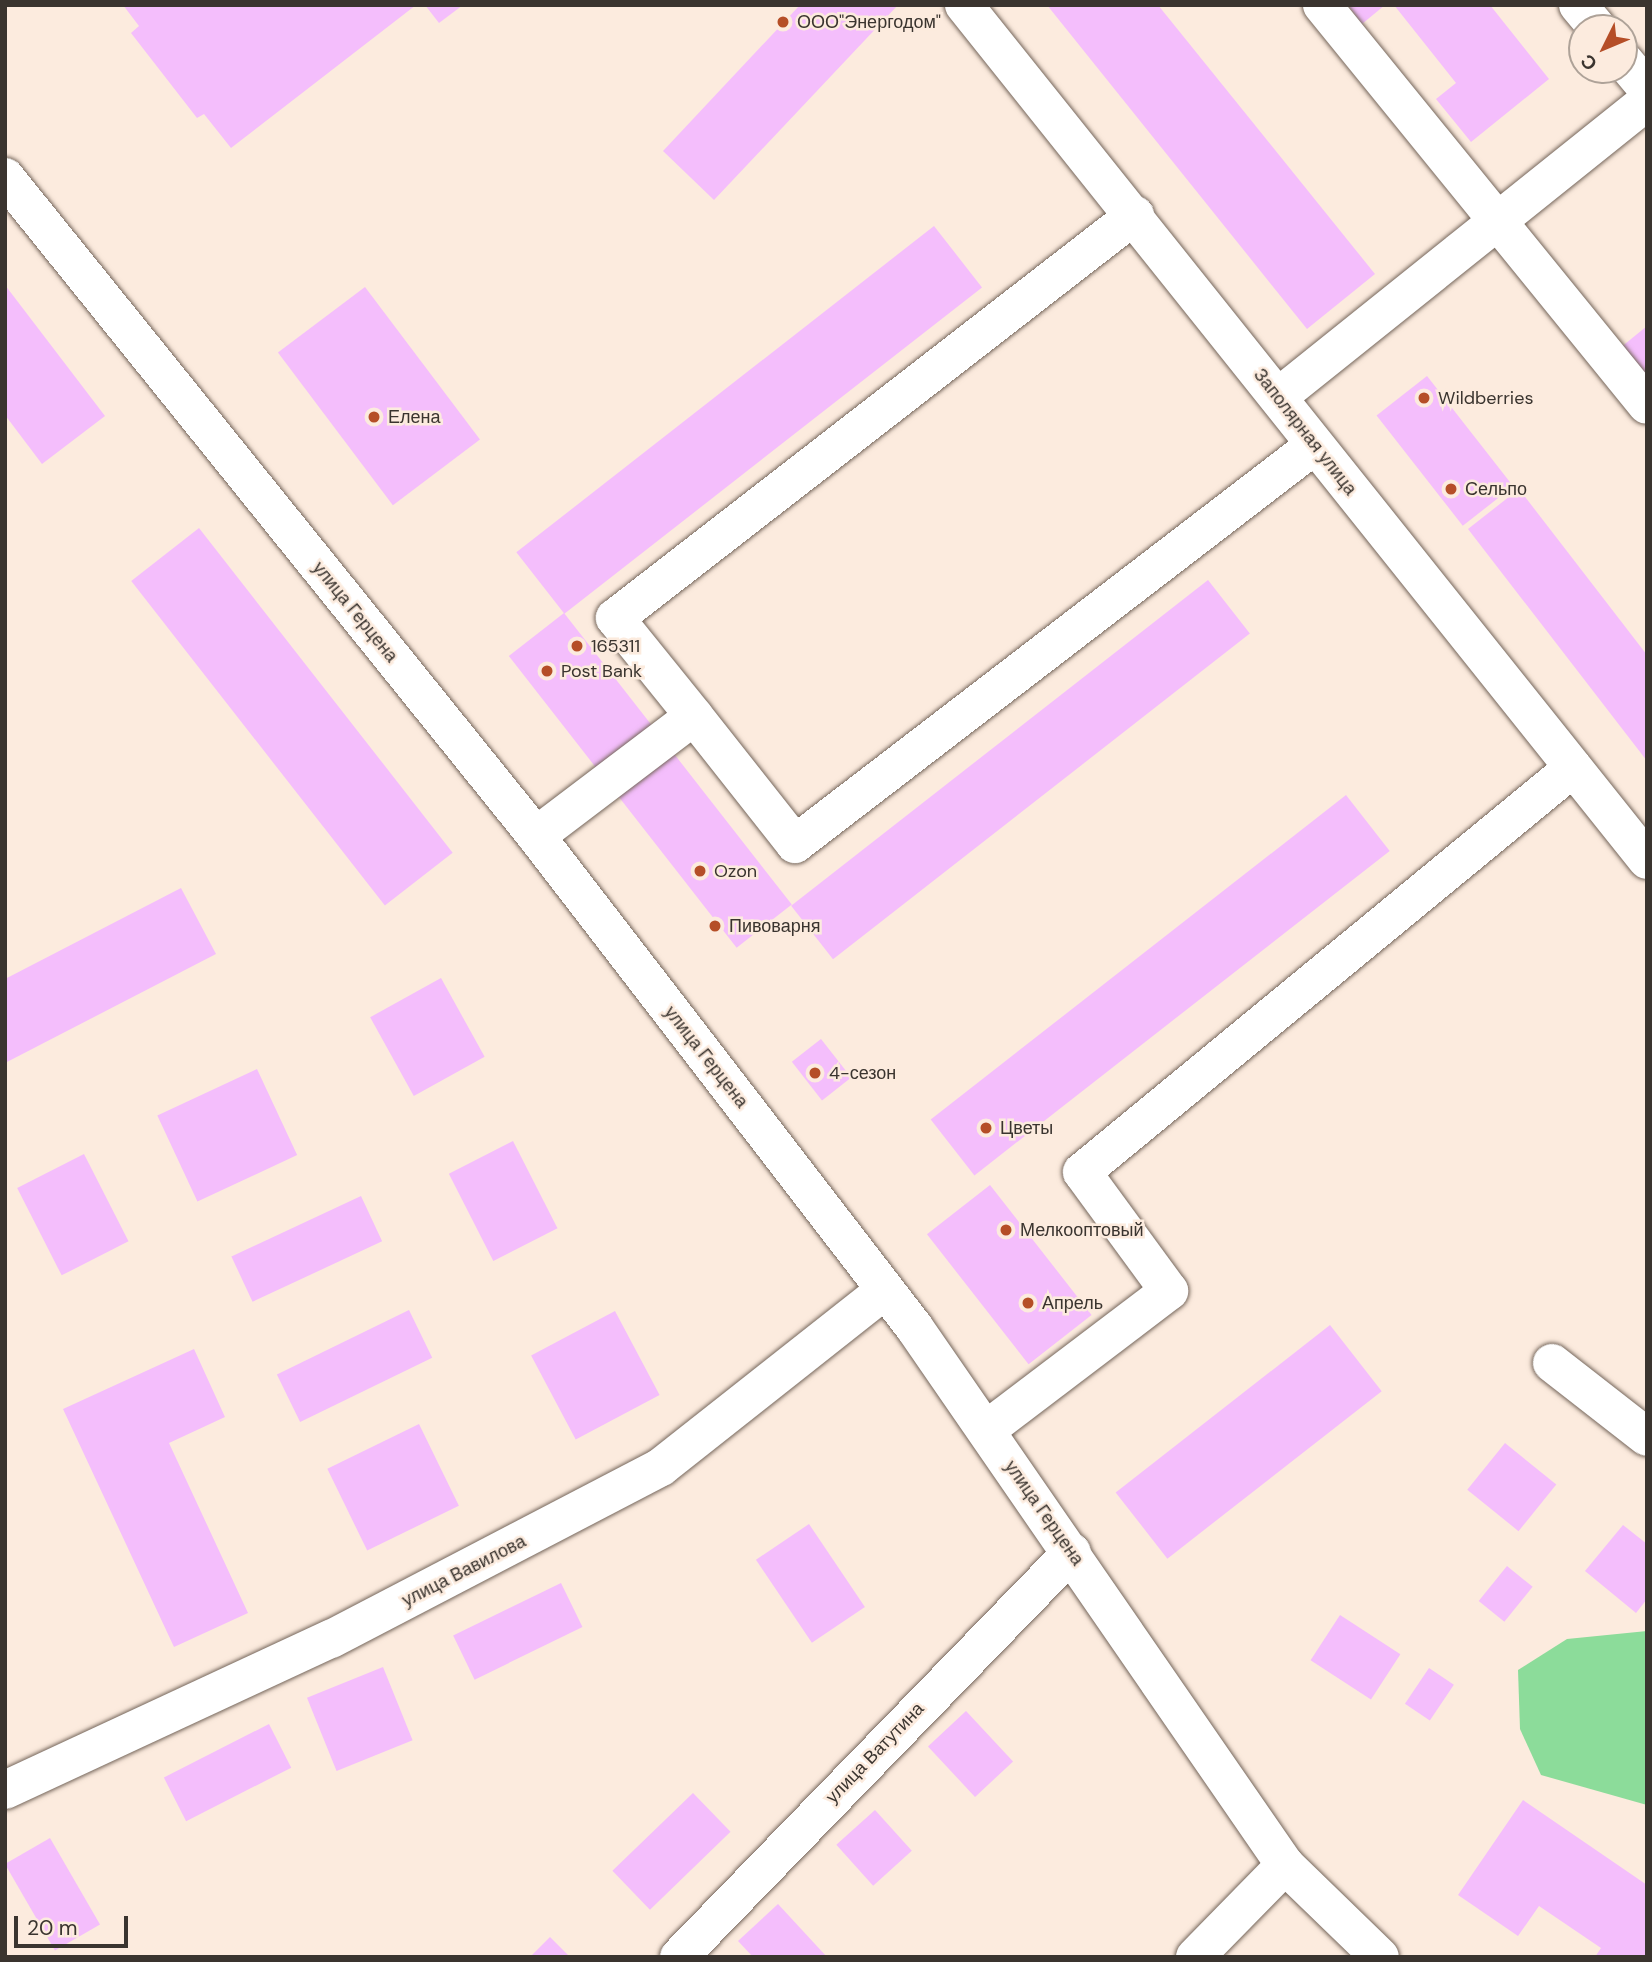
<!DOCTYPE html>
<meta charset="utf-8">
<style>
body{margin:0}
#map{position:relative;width:1652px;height:1962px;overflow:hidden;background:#fcebde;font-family:"DM Sans",sans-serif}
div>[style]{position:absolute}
.green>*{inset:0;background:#8cdc9a}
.building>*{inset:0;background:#f4befc;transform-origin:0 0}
.roads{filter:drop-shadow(0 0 2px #75665b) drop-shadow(0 0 2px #75665b)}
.minor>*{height:38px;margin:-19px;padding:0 19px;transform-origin:19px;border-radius:19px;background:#fff}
.dots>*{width:19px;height:19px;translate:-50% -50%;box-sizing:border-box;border:4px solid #fcebde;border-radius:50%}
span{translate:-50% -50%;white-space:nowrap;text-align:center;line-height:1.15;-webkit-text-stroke:5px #fcebde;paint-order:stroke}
.poi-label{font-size:18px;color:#3a342f}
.left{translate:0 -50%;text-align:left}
.street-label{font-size:18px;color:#3a342f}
.frame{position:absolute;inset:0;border:7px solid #3a342f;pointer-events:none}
.north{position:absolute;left:1568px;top:14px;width:70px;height:70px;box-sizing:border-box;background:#fcebde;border:2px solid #aea298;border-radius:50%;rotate:227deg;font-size:19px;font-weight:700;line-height:28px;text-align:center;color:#3a342f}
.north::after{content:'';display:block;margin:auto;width:24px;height:32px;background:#b54e27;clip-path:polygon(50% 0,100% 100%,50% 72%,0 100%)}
.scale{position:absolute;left:14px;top:1916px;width:114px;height:32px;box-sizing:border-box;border:4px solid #3a342f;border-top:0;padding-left:9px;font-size:21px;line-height:24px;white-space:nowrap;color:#3a342f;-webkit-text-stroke:5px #fcebde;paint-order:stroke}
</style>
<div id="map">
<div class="green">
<div style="clip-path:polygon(1647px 1631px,1647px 1805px,1541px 1775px,1520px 1729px,1518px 1670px,1567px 1639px)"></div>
</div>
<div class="building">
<div style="clip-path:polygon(123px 5px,416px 5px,231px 148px,204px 114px,197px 118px,131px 33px,139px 26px)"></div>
<div style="clip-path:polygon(425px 5px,463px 5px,439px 23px)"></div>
<div style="clip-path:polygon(800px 5px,898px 5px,714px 200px,663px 151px)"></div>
<div style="clip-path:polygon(1047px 5px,1158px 5px,1375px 274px,1307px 329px)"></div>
<div style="clip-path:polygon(1348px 5px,1385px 5px,1362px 24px)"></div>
<div style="clip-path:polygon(1394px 5px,1490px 5px,1549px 79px,1471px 142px,1436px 99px,1456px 83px)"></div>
<div style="left:934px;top:226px;width:78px;height:530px;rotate:52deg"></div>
<div style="clip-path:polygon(5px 285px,105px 416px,42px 464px,5px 415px)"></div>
<div style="left:365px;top:287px;width:191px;height:109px;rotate:53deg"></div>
<div style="clip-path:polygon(1647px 326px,1647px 381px,1620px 348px)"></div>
<div style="left:1427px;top:376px;width:140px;height:64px;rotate:52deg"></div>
<div style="clip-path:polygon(1519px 489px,1647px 655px,1647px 761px,1468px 529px)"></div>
<div style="left:199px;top:528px;width:412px;height:86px;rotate:52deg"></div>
<div style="left:1208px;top:580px;width:68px;height:529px;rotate:52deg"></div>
<div style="left:564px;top:613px;width:370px;height:70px;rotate:52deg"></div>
<div style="left:1346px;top:795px;width:71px;height:527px;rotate:52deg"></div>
<div style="clip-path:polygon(181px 888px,216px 954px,5px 1063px,5px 979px)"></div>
<div style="left:441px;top:978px;width:90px;height:81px;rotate:61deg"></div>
<div style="left:821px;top:1039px;width:49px;height:37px;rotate:52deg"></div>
<div style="left:257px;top:1069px;width:95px;height:110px;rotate:65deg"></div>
<div style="left:513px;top:1141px;width:98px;height:72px;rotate:63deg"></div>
<div style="left:84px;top:1154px;width:98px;height:75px;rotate:63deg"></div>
<div style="left:990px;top:1185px;width:165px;height:80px;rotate:52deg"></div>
<div style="left:361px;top:1196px;width:50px;height:143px;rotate:65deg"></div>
<div style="left:409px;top:1310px;width:53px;height:147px;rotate:64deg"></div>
<div style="left:615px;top:1311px;width:95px;height:95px;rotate:62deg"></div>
<div style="left:1330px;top:1325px;width:84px;height:272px;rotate:52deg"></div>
<div style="clip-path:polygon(194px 1349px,225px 1417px,169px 1443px,248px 1613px,174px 1647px,63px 1409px)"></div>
<div style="left:419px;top:1424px;width:91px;height:102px;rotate:64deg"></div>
<div style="left:1505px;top:1443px;width:66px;height:60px;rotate:39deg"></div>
<div style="left:809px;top:1524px;width:100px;height:64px;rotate:56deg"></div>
<div style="clip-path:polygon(1623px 1525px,1647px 1544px,1647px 1599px,1636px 1613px,1585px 1571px)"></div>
<div style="left:1507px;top:1566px;width:33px;height:45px;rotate:39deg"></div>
<div style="left:561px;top:1583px;width:49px;height:120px;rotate:64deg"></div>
<div style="left:1340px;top:1615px;width:72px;height:54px;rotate:33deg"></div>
<div style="left:383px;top:1667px;width:79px;height:82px;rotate:68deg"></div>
<div style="left:1429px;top:1668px;width:30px;height:43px;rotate:34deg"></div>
<div style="left:966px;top:1711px;width:69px;height:52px;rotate:47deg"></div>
<div style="left:269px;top:1724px;width:49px;height:118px;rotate:63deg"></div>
<div style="left:693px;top:1793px;width:54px;height:112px;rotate:46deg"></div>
<div style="clip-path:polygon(1523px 1800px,1647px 1885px,1647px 1957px,1595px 1957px,1601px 1948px,1539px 1906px,1518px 1936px,1458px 1895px)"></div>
<div style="left:875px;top:1810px;width:55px;height:52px;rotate:48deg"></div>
<div style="left:50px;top:1838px;width:100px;height:52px;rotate:60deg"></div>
<div style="clip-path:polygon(778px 1904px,827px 1957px,753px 1957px,738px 1941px)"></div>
<div style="clip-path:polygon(550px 1937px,570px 1957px,530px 1957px)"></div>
</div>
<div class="roads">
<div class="minor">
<div style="left:964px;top:5px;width:1094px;rotate:51.38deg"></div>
<div style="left:1322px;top:5px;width:515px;rotate:50.91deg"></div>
<div style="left:1578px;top:5px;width:30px;rotate:50deg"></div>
<div style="left:1624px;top:61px;width:35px;rotate:50deg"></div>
<div style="left:5px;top:177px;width:846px;rotate:51.14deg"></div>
<div style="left:536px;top:836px;width:620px;rotate:52.41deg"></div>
<div style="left:914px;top:1327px;width:654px;rotate:55.41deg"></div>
<div style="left:1285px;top:1865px;width:132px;rotate:44.1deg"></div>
<div style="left:1278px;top:397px;width:473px;rotate:-38.7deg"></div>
<div style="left:694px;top:716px;width:163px;rotate:51.7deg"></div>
<div style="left:795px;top:844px;width:655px;rotate:-37.5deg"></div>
<div style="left:536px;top:836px;width:198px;rotate:-37.2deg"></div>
<div style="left:694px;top:716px;width:126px;rotate:-128.9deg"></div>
<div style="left:615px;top:618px;width:658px;rotate:-37.78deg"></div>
<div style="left:1552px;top:1363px;width:120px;rotate:37.9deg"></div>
<div style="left:986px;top:1430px;width:230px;rotate:-37.2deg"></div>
<div style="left:1169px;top:1291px;width:147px;rotate:-126.2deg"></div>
<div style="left:1082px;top:1172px;width:636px;rotate:-39.45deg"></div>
<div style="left:5px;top:1790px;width:359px;rotate:-24.9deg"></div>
<div style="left:331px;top:1639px;width:372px;rotate:-27.5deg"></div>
<div style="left:661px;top:1467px;width:285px;rotate:-38.3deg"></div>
<div style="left:679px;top:1957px;width:564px;rotate:-45.86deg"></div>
<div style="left:1195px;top:1957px;width:129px;rotate:-45.6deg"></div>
</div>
</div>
<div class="dots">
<div style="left:783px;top:22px;background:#b54e27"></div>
<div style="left:1424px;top:398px;background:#b54e27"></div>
<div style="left:374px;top:417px;background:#b54e27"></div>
<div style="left:1451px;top:489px;background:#b54e27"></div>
<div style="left:577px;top:646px;background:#b54e27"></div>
<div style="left:547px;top:671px;background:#b54e27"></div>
<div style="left:700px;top:871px;background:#b54e27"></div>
<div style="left:715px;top:926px;background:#b54e27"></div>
<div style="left:815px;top:1073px;background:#b54e27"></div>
<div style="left:986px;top:1128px;background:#b54e27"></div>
<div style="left:1006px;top:1230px;background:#b54e27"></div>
<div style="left:1028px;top:1303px;background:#b54e27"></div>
</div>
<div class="poi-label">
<span class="left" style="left:797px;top:22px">ООО"Энергодом"</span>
<span class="left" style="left:1438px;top:398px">Wildberries</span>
<span class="left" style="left:388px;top:417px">Елена</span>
<span class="left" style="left:1465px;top:489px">Сельпо</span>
<span class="left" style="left:591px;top:646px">165311</span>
<span class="left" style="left:561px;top:671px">Post Bank</span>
<span class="left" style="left:714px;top:871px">Ozon</span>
<span class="left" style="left:729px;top:926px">Пивоварня</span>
<span class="left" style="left:829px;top:1073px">4-сезон</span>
<span class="left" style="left:1000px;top:1128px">Цветы</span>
<span class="left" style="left:1020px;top:1230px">Мелкооптовый</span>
<span class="left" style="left:1042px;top:1303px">Апрель</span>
</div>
<div class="street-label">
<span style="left:1305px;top:432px;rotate:52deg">Заполярная улица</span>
<span style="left:355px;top:612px;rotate:51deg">улица Герцена</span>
<span style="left:706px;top:1057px;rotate:52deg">улица Герцена</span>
<span style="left:1044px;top:1513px;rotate:55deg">улица Герцена</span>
<span style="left:464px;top:1571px;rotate:-27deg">улица Вавилова</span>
<span style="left:875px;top:1753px;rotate:-46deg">улица Ватутина</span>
</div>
<div class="frame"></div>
<div class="north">С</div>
<div class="scale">20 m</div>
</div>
